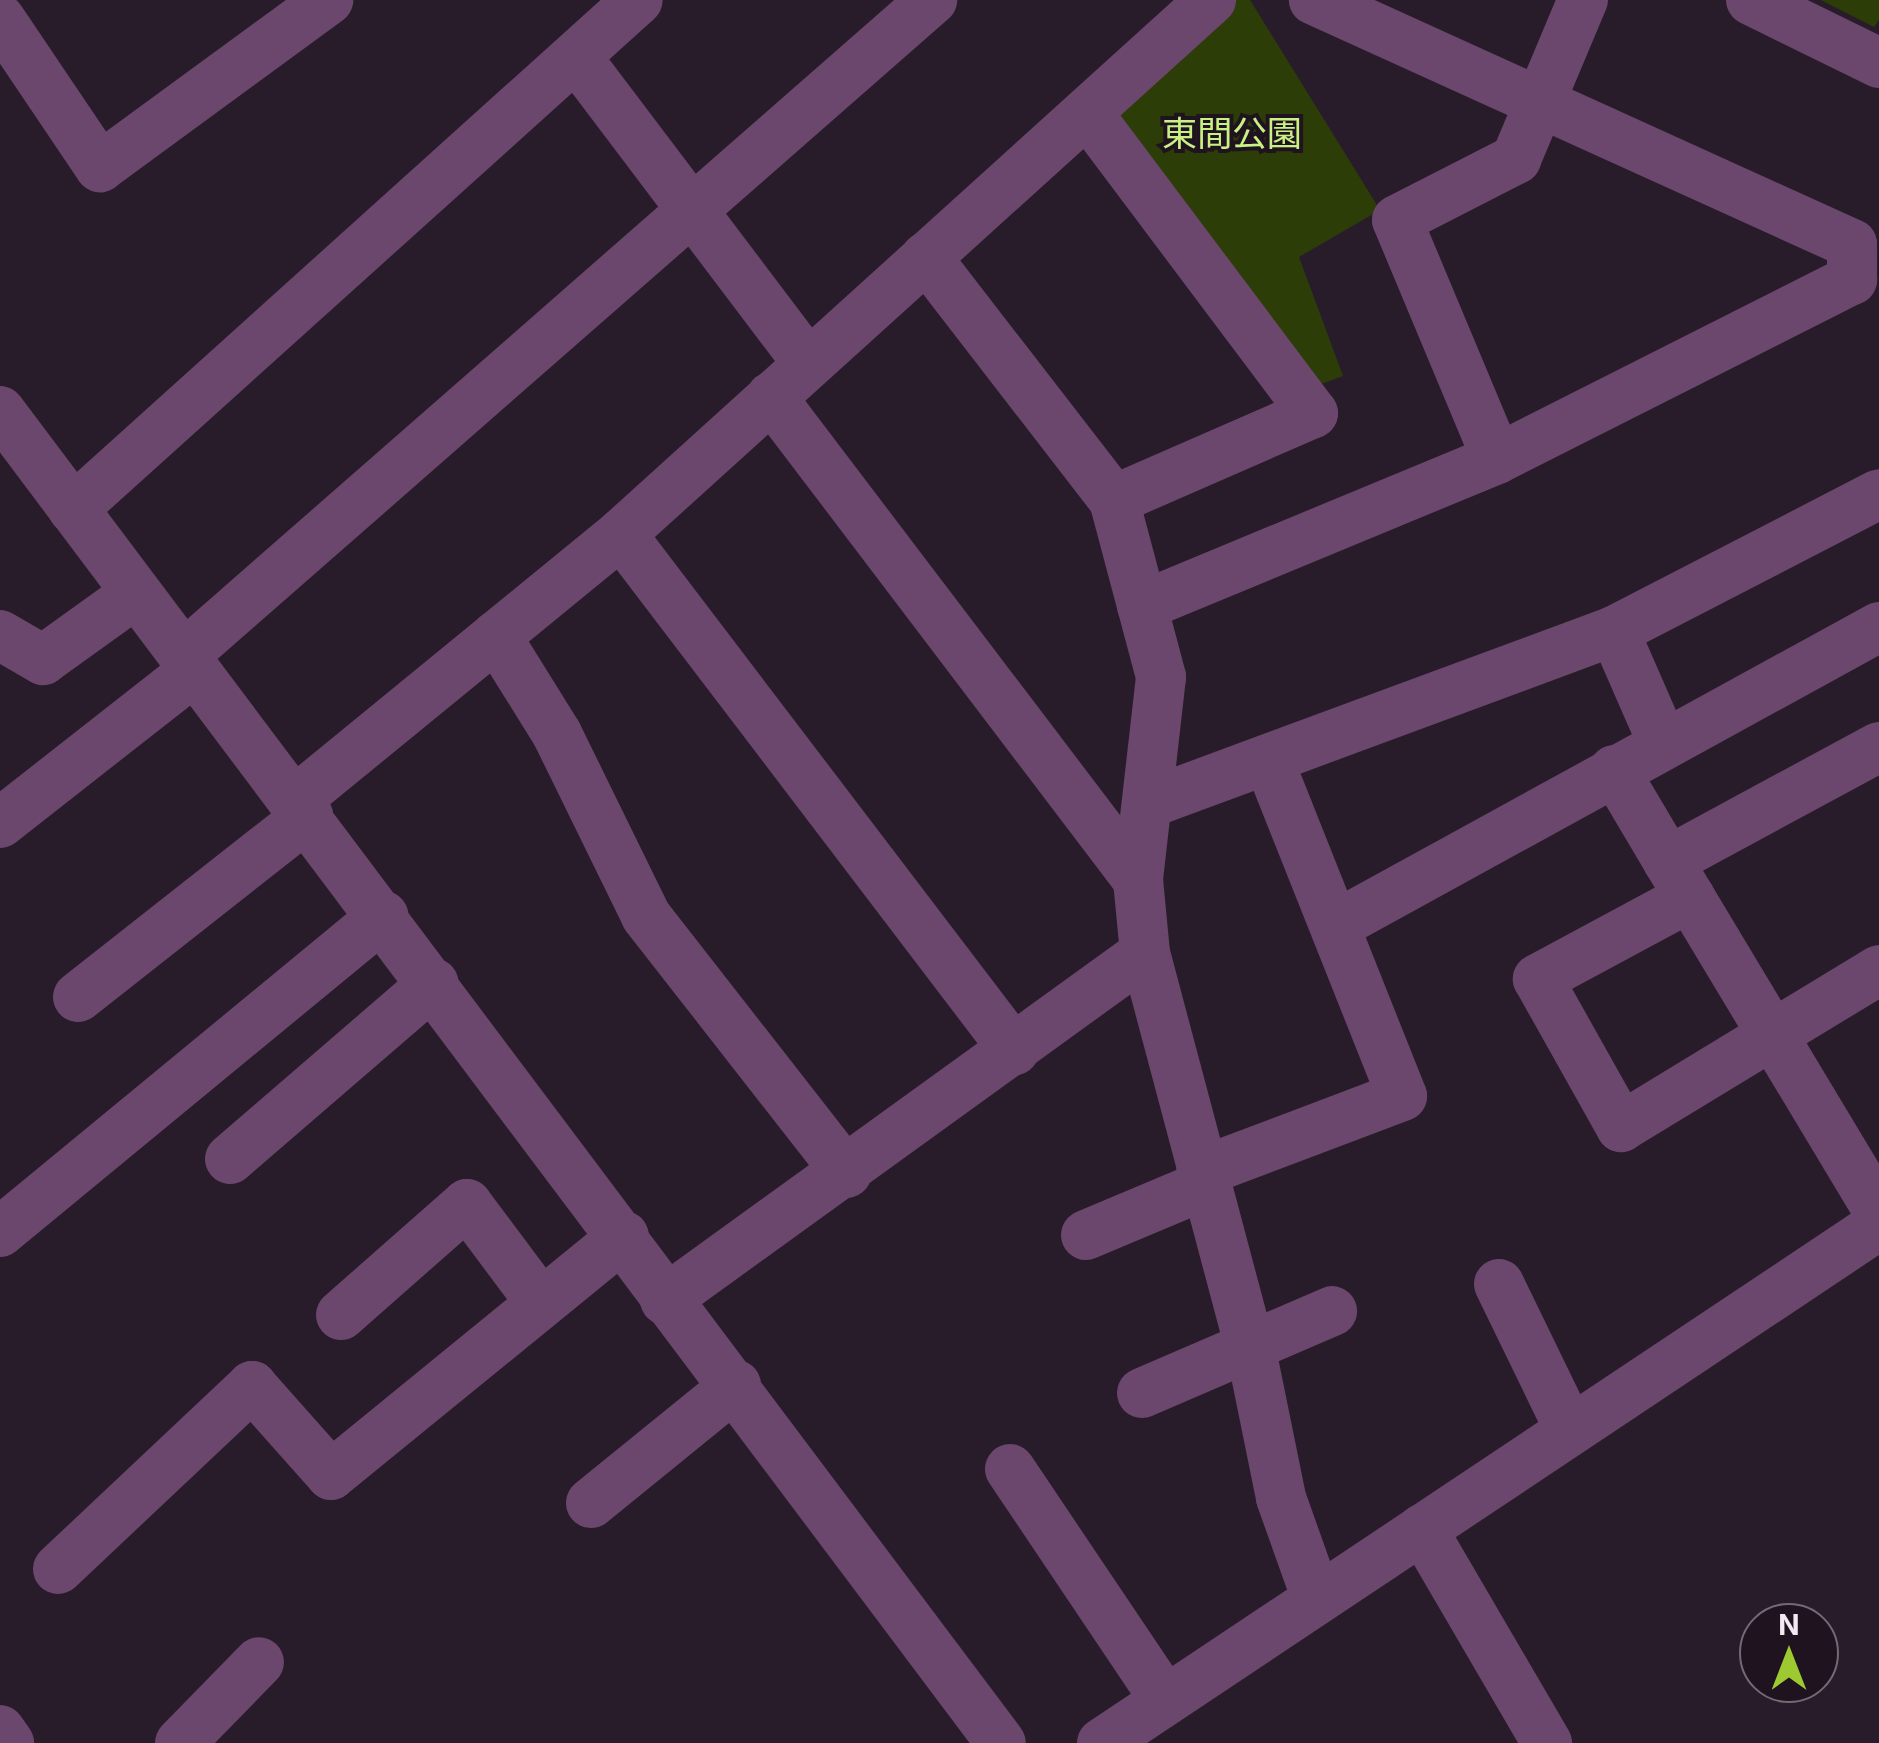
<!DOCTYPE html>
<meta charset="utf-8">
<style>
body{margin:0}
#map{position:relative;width:1879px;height:1743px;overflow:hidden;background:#291c2a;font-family:Inter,"Noto Sans JP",sans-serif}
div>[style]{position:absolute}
.green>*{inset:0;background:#2d3d07}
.street>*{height:50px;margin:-25px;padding:0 25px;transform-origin:25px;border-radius:25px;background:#6b466d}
span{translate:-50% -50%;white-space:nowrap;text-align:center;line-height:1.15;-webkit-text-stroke:8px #201320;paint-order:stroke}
.park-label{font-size:35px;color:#c9f083}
.north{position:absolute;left:1739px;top:1603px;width:100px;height:100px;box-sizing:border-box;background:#201320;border:2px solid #746974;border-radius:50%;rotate:0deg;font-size:28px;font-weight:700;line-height:40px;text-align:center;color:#f3e9f3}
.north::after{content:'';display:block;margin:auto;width:35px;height:45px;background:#9dca31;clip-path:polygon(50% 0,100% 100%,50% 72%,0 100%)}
</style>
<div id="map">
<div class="green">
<div style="clip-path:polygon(1224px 0,1250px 0,1380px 210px,1299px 257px,1343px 376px,1313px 387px,1108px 109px)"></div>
<div style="clip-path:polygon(1821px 0,1879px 0,1879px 20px,1874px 27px)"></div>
</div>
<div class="street">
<div style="left:1751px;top:0;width:143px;rotate:26.2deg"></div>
<div style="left:0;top:19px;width:179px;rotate:56deg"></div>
<div style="left:100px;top:167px;width:283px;rotate:-36.2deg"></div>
<div style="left:577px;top:58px;width:383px;rotate:52.9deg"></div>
<div style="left:1089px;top:115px;width:373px;rotate:53.1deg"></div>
<div style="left:1313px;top:413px;width:217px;rotate:156.4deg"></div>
<div style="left:926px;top:257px;width:307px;rotate:52.3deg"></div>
<div style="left:1114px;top:500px;width:183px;rotate:75.1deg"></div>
<div style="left:1161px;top:677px;width:204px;rotate:96.5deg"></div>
<div style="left:1138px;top:880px;width:73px;rotate:84.5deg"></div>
<div style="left:1145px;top:953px;width:411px;rotate:75.1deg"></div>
<div style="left:1251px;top:1350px;width:151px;rotate:78.5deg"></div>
<div style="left:1281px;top:1498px;width:107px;rotate:70.4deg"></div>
<div style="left:771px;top:397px;width:607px;rotate:52.77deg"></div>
<div style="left:0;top:411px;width:1666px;rotate:53.08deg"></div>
<div style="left:1497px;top:459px;width:259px;rotate:-112.7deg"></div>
<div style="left:1397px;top:220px;width:134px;rotate:-27.1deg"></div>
<div style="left:1516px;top:159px;width:173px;rotate:-67.2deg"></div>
<div style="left:73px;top:509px;width:760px;rotate:-42.02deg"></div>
<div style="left:621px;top:534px;width:649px;rotate:52.71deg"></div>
<div style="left:1142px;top:606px;width:384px;rotate:-22.5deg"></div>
<div style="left:1497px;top:459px;width:398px;rotate:-26.8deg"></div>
<div style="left:1852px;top:280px;width:36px;rotate:-90deg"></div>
<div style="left:1852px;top:244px;width:591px;rotate:-155.6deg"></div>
<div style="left:1614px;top:631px;width:122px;rotate:66.4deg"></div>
<div style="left:0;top:635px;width:50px;rotate:30.2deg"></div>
<div style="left:43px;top:660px;width:113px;rotate:-35.7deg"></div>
<div style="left:496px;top:636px;width:115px;rotate:58.1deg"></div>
<div style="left:557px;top:734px;width:203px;rotate:63.9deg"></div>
<div style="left:646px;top:916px;width:326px;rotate:52deg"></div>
<div style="left:183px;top:656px;width:996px;rotate:-41.21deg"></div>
<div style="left:1879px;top:747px;width:240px;rotate:151.6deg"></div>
<div style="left:1668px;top:861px;width:410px;rotate:59deg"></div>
<div style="left:1614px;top:770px;width:106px;rotate:59.3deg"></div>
<div style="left:296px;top:800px;width:420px;rotate:-39.3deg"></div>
<div style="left:621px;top:534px;width:796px;rotate:-42.15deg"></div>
<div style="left:1149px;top:803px;width:496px;rotate:-20.3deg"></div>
<div style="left:1614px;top:631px;width:298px;rotate:-27.3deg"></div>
<div style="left:0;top:823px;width:246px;rotate:-38.1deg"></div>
<div style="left:1690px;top:897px;width:173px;rotate:151.7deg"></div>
<div style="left:1538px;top:979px;width:170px;rotate:60.7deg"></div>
<div style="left:1621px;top:1127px;width:302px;rotate:-31.3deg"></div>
<div style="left:1338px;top:924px;width:617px;rotate:-28.77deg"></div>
<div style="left:78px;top:997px;width:293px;rotate:-38.2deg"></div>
<div style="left:230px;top:1159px;width:269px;rotate:-40.8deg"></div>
<div style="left:1201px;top:1172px;width:215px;rotate:-20.7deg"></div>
<div style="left:1402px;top:1096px;width:360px;rotate:-111.7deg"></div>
<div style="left:0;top:1232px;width:497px;rotate:-39.5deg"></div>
<div style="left:1086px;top:1235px;width:129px;rotate:-22.8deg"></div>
<div style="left:1499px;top:1284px;width:162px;rotate:64.1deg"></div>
<div style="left:665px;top:1300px;width:592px;rotate:-35.86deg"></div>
<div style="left:341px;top:1315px;width:168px;rotate:-41.4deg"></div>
<div style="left:467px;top:1204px;width:124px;rotate:53.2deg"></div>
<div style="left:1142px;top:1393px;width:207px;rotate:-23.3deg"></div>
<div style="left:1010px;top:1469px;width:278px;rotate:56.1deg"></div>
<div style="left:591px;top:1503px;width:187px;rotate:-39.1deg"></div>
<div style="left:1422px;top:1529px;width:248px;rotate:59.7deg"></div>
<div style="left:58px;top:1569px;width:267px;rotate:-43.3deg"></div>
<div style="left:252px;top:1386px;width:119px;rotate:48.4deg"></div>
<div style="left:331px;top:1475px;width:378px;rotate:-39.2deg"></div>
<div style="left:0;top:1730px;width:16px;rotate:55deg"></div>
<div style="left:180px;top:1743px;width:113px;rotate:-45.7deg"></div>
<div style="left:1102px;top:1743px;width:934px;rotate:-33.69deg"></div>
</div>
<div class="park-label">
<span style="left:1232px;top:133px">東間公園</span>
</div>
<div class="north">N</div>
</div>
